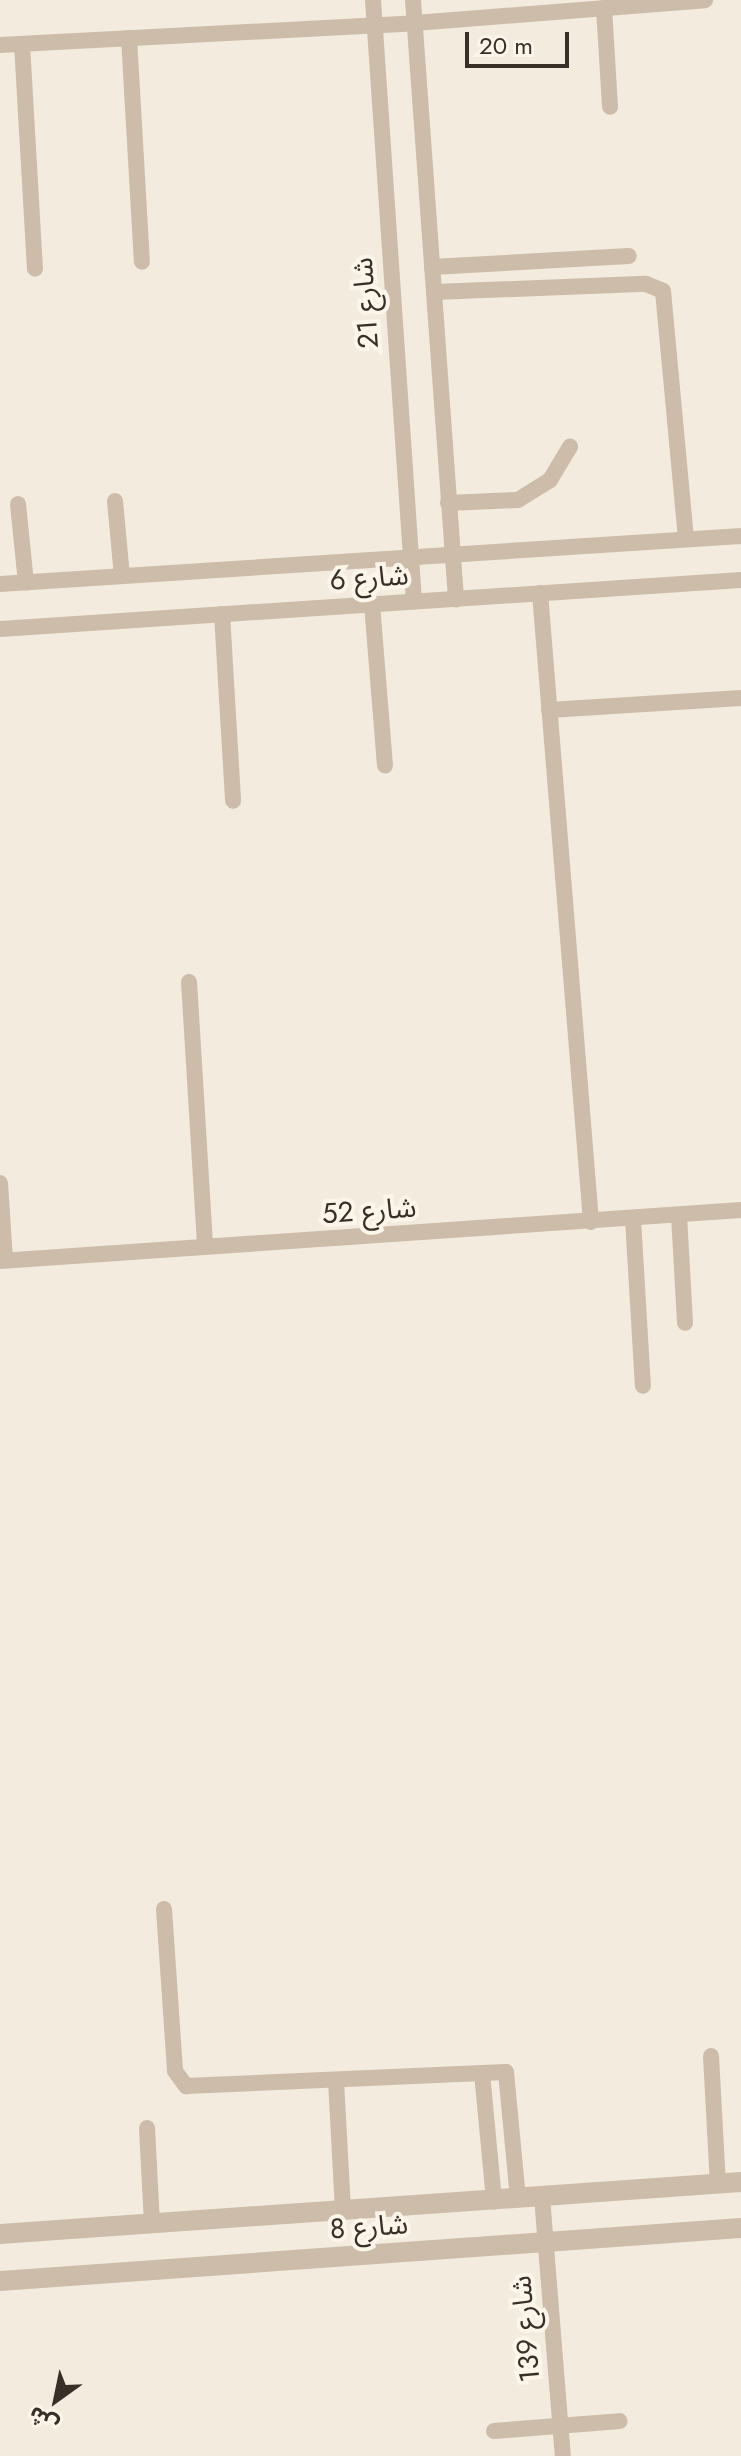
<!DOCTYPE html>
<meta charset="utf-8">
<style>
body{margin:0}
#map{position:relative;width:741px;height:2456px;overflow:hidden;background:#f3ebdd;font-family:Jost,"Noto Sans Arabic",sans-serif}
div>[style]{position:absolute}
.service>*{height:16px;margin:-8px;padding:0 8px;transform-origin:8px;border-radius:8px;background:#ccbca9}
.minor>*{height:20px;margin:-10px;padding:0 10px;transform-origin:10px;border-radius:10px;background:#ccbca9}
span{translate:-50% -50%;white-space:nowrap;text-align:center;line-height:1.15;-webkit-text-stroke:8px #fbf5ea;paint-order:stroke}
.street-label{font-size:28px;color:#392f29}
.north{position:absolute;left:16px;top:2360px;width:80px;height:80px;-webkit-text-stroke:6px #fbf5ea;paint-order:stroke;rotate:213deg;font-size:22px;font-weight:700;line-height:32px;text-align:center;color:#392f29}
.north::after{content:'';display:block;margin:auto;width:28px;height:36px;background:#392f29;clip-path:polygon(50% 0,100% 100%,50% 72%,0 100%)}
.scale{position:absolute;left:465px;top:32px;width:104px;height:36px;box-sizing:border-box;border:4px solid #392f29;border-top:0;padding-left:10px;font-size:24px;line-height:28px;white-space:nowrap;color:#392f29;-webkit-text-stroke:6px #fbf5ea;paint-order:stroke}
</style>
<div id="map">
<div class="service">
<div style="left:373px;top:0;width:603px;rotate:86.1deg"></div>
<div style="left:413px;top:0;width:601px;rotate:85.89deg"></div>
<div style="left:604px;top:8px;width:99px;rotate:86.5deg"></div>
<div style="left:129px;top:38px;width:224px;rotate:86.7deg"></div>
<div style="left:22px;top:44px;width:225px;rotate:86.7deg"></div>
<div style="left:0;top:45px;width:416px;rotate:-3deg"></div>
<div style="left:415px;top:23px;width:291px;rotate:-4.5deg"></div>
<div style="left:432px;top:267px;width:197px;rotate:-3.2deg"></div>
<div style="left:434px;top:292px;width:212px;rotate:-2.2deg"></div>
<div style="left:646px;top:284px;width:18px;rotate:22deg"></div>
<div style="left:663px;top:291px;width:249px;rotate:84.7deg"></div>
<div style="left:115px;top:501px;width:75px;rotate:84.7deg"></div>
<div style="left:448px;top:503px;width:70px;rotate:-2.5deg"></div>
<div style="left:518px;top:500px;width:38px;rotate:-32deg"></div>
<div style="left:550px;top:480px;width:39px;rotate:-59deg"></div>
<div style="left:18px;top:504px;width:79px;rotate:84.2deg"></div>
<div style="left:0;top:584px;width:743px;rotate:-3.71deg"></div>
<div style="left:540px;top:593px;width:631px;rotate:85.36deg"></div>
<div style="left:372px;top:604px;width:162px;rotate:85.4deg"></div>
<div style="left:222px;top:614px;width:187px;rotate:86.6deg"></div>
<div style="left:0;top:629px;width:743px;rotate:-3.78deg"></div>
<div style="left:549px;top:710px;width:192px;rotate:-3.6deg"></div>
<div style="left:189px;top:982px;width:265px;rotate:86.5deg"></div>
<div style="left:0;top:1183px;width:77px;rotate:86.3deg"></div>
<div style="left:679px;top:1215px;width:108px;rotate:86.8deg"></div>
<div style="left:633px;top:1219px;width:167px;rotate:86.6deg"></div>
<div style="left:0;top:1261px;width:743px;rotate:-3.94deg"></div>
<div style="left:164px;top:1909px;width:162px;rotate:86.1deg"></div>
<div style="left:175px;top:2071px;width:19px;rotate:54deg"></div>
<div style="left:186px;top:2086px;width:320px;rotate:-2.5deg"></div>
<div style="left:506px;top:2072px;width:128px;rotate:84.6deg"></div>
<div style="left:711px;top:2056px;width:128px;rotate:86.9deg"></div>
<div style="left:482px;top:2073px;width:129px;rotate:84.6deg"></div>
<div style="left:336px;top:2081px;width:130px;rotate:86.9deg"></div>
<div style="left:147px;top:2128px;width:96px;rotate:87deg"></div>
<div style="left:542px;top:2197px;width:260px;rotate:85.4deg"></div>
<div style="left:494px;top:2431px;width:126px;rotate:-4.5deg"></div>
</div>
<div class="minor">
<div style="left:0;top:2234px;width:743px;rotate:-4.01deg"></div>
<div style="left:0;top:2281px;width:743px;rotate:-4.09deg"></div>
</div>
<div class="street-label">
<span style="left:366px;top:303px;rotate:-94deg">شارع 21</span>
<span style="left:369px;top:578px;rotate:-4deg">شارع 6</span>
<span style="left:369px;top:1211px;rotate:-4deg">شارع 52</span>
<span style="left:369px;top:2227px;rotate:-4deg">شارع 8</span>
<span style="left:526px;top:2329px;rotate:-95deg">شارع 139</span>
</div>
<div class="north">ش</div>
<div class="scale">20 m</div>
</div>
